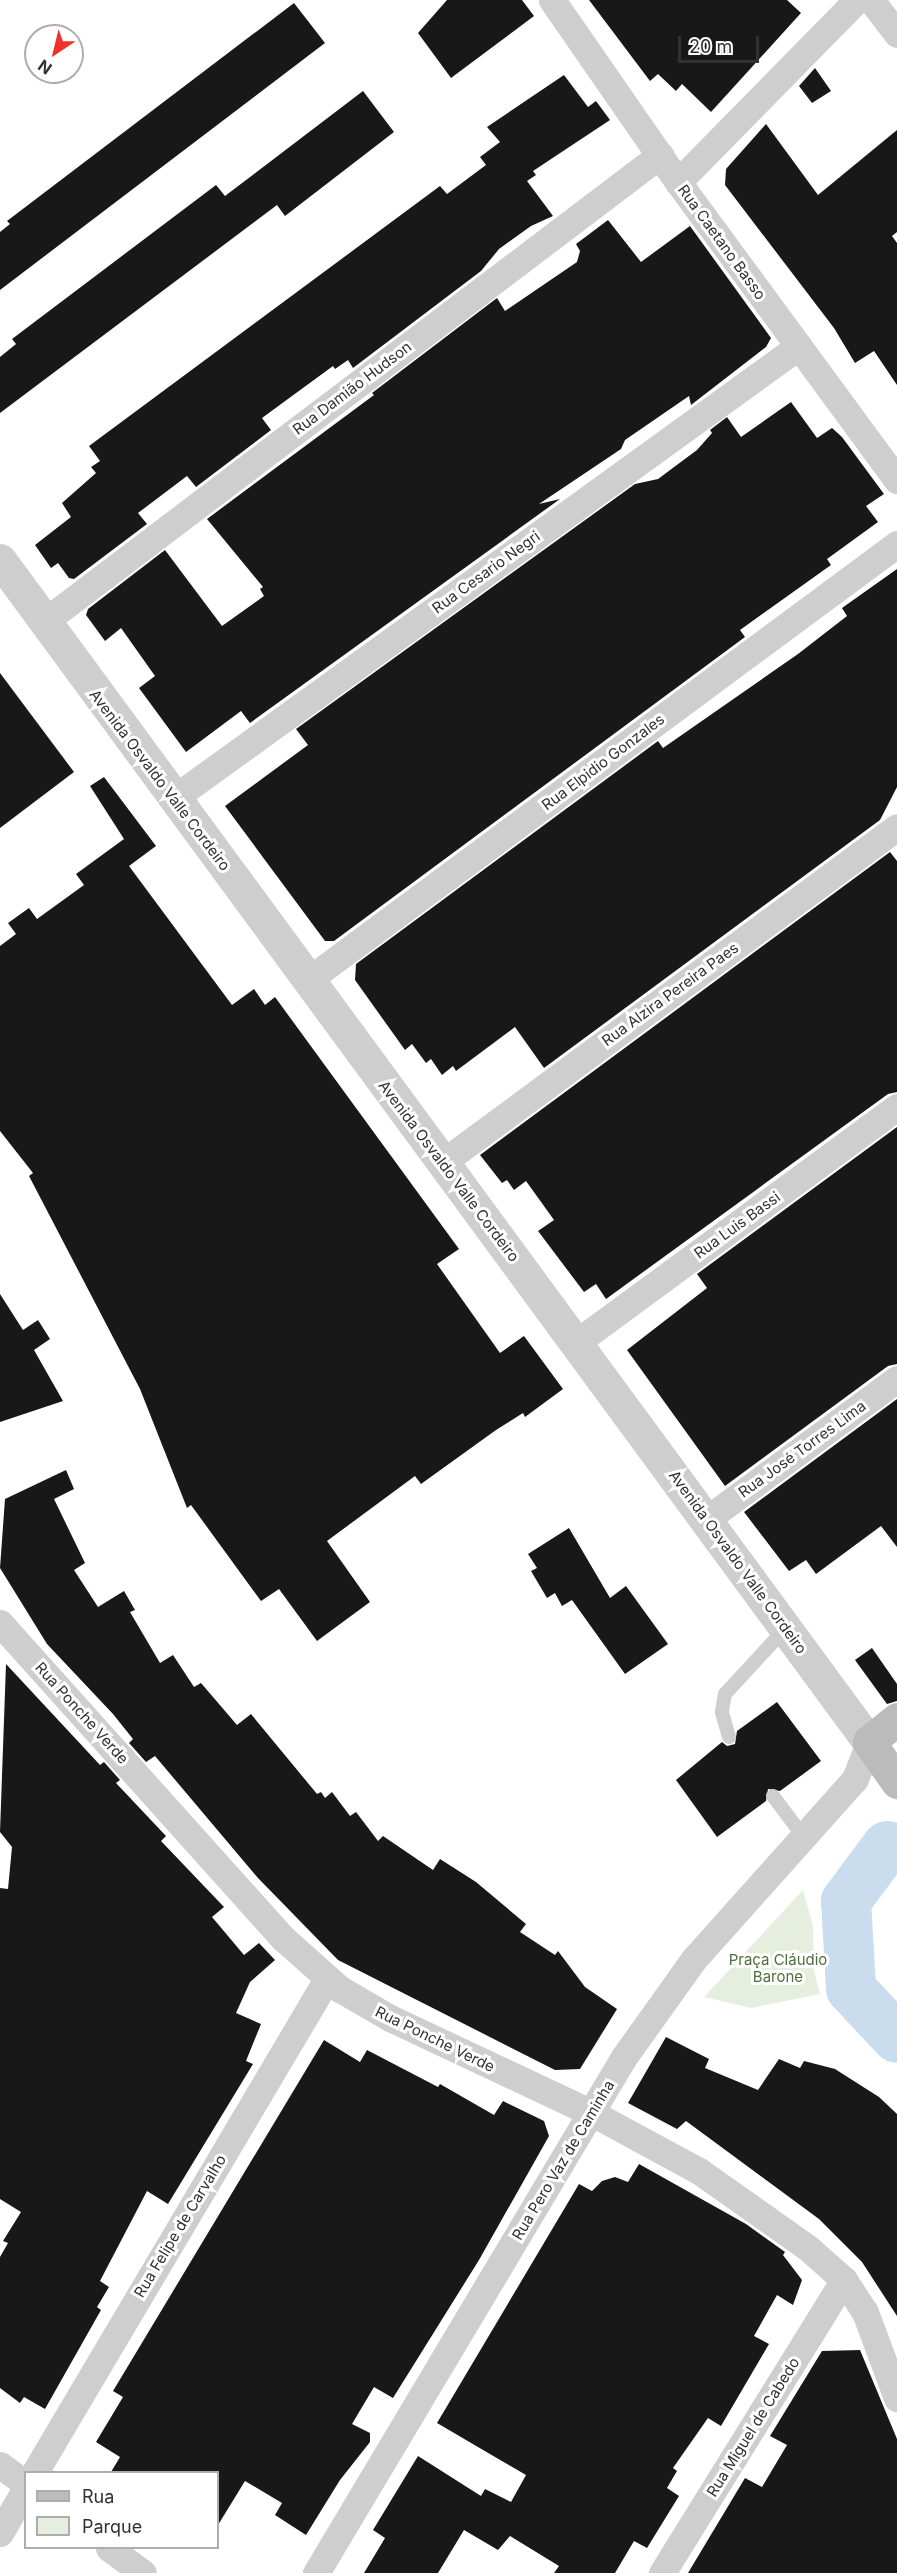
<!DOCTYPE html>
<meta charset="utf-8">
<style>
body{margin:0}
#map{position:relative;width:897px;height:2573px;overflow:hidden;background:#fff;font-family:Inter,sans-serif}
div>[style]{position:absolute}
.green>*{inset:0;background:#e6eedf}
.river>*{height:50px;margin:-25px;padding:0 25px;transform-origin:25px;border-radius:25px;background:#caddef}
.building>*{inset:0;background:#181818}
.service>*{height:14px;margin:-7px;padding:0 7px;transform-origin:7px;border-radius:7px;background:#cecece}
.minor>*{height:27px;margin:-13.5px;padding:0 13.5px;transform-origin:13.5px;border-radius:13.5px;background:#cecece}
.tertiary>*{height:33px;margin:-16.5px;padding:0 16.5px;transform-origin:16.5px;border-radius:16.5px;background:#cecece}
.secondary>*{height:33px;margin:-16.5px;padding:0 16.5px;transform-origin:16.5px;border-radius:16.5px;background:#bbb}
span{translate:-50% -50%;white-space:nowrap;text-align:center;line-height:1.15;-webkit-text-stroke:6px #fff;paint-order:stroke}
.street-label{font-size:15px;color:#313131}
.park-label{font-size:15px;color:#4f703b}
.legend{position:absolute;left:24px;top:2471px;width:195px;height:78px;box-sizing:border-box;background:#fff;border:2px solid #adadad;margin:0;padding:8px 10px;list-style:none;font-size:18px;color:#313131}
.legend li{display:flex;align-items:center;gap:12px;height:30px}
.legend b{width:30px;border:2px solid #adadad}
.north{position:absolute;left:24px;top:24px;width:60px;height:60px;box-sizing:border-box;background:#fff;border:2px solid #adadad;border-radius:50%;rotate:215deg;font-size:16px;font-weight:700;line-height:24px;text-align:center;color:#313131}
.north::after{content:'';display:block;margin:auto;width:21px;height:27px;background:#f0302b;clip-path:polygon(50% 0,100% 100%,50% 72%,0 100%)}
.scale{position:absolute;left:678px;top:36px;width:81px;height:27px;box-sizing:border-box;border:3px solid #313131;border-top:0;padding-left:8px;font-size:18px;line-height:21px;white-space:nowrap;color:#313131;-webkit-text-stroke:4px #fff;paint-order:stroke}
</style>
<div id="map">
<div class="green">
<div style="clip-path:polygon(803px 1890px,813px 1926px,814px 1971px,820px 1994px,751px 2008px,704px 1997px)"></div>
</div>
<div class="river">
<div style="left:887px;top:1846px;width:69px;rotate:126.7deg"></div>
<div style="left:846px;top:1901px;width:88px;rotate:86.7deg"></div>
<div style="left:851px;top:1989px;width:67px;rotate:46.8deg"></div>
</div>
<div class="building">
<div style="clip-path:polygon(447px 0,522px 0,534px 16px,451px 78px,418px 33px)"></div>
<div style="clip-path:polygon(589px 0,787px 0,801px 13px,711px 112px,682px 84px,676px 91px,658px 74px,650px 81px)"></div>
<div style="clip-path:polygon(294px 3px,325px 43px,0 290px,0 232px,10px 224px,7px 221px)"></div>
<div style="clip-path:polygon(815px 68px,831px 91px,812px 103px,799px 86px)"></div>
<div style="clip-path:polygon(564px 75px,588px 107px,596px 101px,610px 120px,533px 171px,536px 175px,527px 181px,553px 216px,531px 226px,499px 249px,481px 271px,353px 368px,348px 360px,335px 369px,333px 366px,262px 418px,271px 430px,196px 487px,187px 476px,138px 513px,147px 524px,74px 579px,69px 578px,58px 563px,51px 568px,35px 545px,71px 517px,62px 503px,96px 473px,91px 467px,100px 461px,89px 446px,440px 186px,447px 194px,486px 165px,480px 157px,500px 142px,487px 127px)"></div>
<div style="clip-path:polygon(363px 91px,394px 132px,285px 216px,277px 205px,0 413px,0 357px,16px 344px,12px 339px,216px 185px,225px 196px)"></div>
<div style="clip-path:polygon(766px 124px,818px 195px,897px 130px,897px 232px,892px 236px,897px 243px,897px 385px,874px 351px,855px 363px,834px 328px,725px 185px,726px 169px)"></div>
<div style="clip-path:polygon(608px 220px,641px 262px,690px 226px,771px 338px,766px 347px,691px 405px,689px 396px,625px 440px,621px 449px,539px 504px,560px 499px,250px 723px,241px 711px,186px 752px,139px 688px,155px 676px,121px 628px,105px 641px,86px 615px,88px 609px,165px 550px,222px 626px,264px 596px,260px 589px,263px 587px,207px 519px,374px 395px,372px 393px,497px 298px,505px 311px,577px 262px,580px 251px,576px 244px)"></div>
<div style="clip-path:polygon(791px 402px,817px 438px,832px 428px,842px 437px,884px 494px,866px 506px,878px 522px,827px 559px,831px 565px,740px 630px,745px 637px,334px 941px,325px 941px,225px 806px,308px 745px,296px 729px,635px 484px,658px 479px,697px 450px,712px 433px,710px 430px,727px 417px,741px 437px)"></div>
<div style="clip-path:polygon(897px 569px,897px 787px,880px 820px,544px 1068px,515px 1027px,456px 1071px,453px 1066px,442px 1075px,431px 1059px,426px 1063px,412px 1044px,405px 1050px,355px 980px,356px 964px,658px 741px,663px 748px,798px 654px,847px 616px,842px 608px)"></div>
<div style="clip-path:polygon(0 673px,74px 772px,0 828px)"></div>
<div style="clip-path:polygon(104px 777px,156px 846px,129px 866px,232px 1005px,254px 989px,265px 1005px,275px 997px,459px 1249px,437px 1264px,500px 1353px,524px 1336px,563px 1389px,525px 1417px,523px 1413px,496px 1430px,421px 1484px,415px 1476px,327px 1541px,370px 1602px,317px 1641px,279px 1589px,261px 1601px,191px 1505px,187px 1508px,140px 1389px,29px 1176px,33px 1173px,0 1131px,0 946px,16px 934px,8px 923px,29px 908px,37px 919px,84px 885px,76px 874px,124px 839px,90px 786px)"></div>
<div style="clip-path:polygon(890px 852px,897px 861px,897px 1092px,888px 1094px,606px 1299px,596px 1284px,584px 1292px,538px 1231px,554px 1220px,526px 1181px,514px 1190px,507px 1180px,502px 1183px,480px 1155px)"></div>
<div style="clip-path:polygon(897px 1127px,897px 1364px,888px 1366px,725px 1486px,627px 1350px,707px 1288px,697px 1274px)"></div>
<div style="clip-path:polygon(0 1294px,23px 1330px,38px 1320px,50px 1339px,34px 1350px,63px 1401px,0 1422px)"></div>
<div style="clip-path:polygon(897px 1399px,897px 1547px,881px 1526px,816px 1574px,806px 1560px,789px 1571px,744px 1512px)"></div>
<div style="clip-path:polygon(66px 1470px,74px 1489px,54px 1499px,85px 1563px,74px 1570px,98px 1607px,124px 1591px,135px 1610px,130px 1612px,160px 1663px,173px 1655px,194px 1687px,201px 1683px,237px 1725px,251px 1714px,317px 1794px,321px 1792px,325px 1798px,332px 1792px,350px 1816px,356px 1812px,378px 1841px,383px 1836px,433px 1870px,440px 1859px,476px 1882px,526px 1924px,520px 1932px,555px 1955px,558px 1951px,585px 1987px,617px 2009px,580px 2069px,555px 2070px,338px 1960px,258px 1878px,155px 1756px,146px 1762px,129px 1743px,133px 1739px,113px 1714px,47px 1644px,0 1568px,5px 1499px)"></div>
<div style="clip-path:polygon(569px 1528px,610px 1598px,626px 1586px,668px 1644px,625px 1674px,572px 1600px,562px 1606px,555px 1593px,547px 1598px,531px 1571px,537px 1568px,528px 1554px)"></div>
<div style="clip-path:polygon(872px 1648px,897px 1684px,897px 1701px,887px 1704px,855px 1660px)"></div>
<div style="clip-path:polygon(6px 1664px,100px 1765px,104px 1762px,120px 1780px,116px 1783px,166px 1836px,161px 1841px,224px 1907px,212px 1917px,244px 1955px,259px 1943px,275px 1960px,250px 1982px,236px 2013px,261px 2024px,246px 2061px,253px 2064px,168px 2204px,147px 2191px,100px 2281px,109px 2287px,97px 2307px,101px 2310px,45px 2409px,24px 2397px,20px 2403px,0 2388px,0 2257px,8px 2243px,3px 2241px,21px 2212px,0 2199px,0 1888px,8px 1889px,12px 1847px,0 1832px)"></div>
<div style="clip-path:polygon(777px 1702px,821px 1761px,780px 1791px,768px 1789px,766px 1801px,717px 1837px,676px 1780px,722px 1742px,727px 1746px,735px 1744px,737px 1731px)"></div>
<div style="clip-path:polygon(666px 2037px,709px 2059px,705px 2068px,758px 2090px,779px 2059px,800px 2068px,804px 2061px,835px 2069px,879px 2097px,897px 2114px,897px 2316px,862px 2262px,819px 2219px,686px 2121px,677px 2129px,628px 2103px)"></div>
<div style="clip-path:polygon(324px 2040px,360px 2062px,367px 2050px,438px 2087px,440px 2084px,494px 2115px,503px 2101px,544px 2121px,549px 2136px,479px 2260px,393px 2398px,374px 2387px,352px 2424px,370px 2433px,370px 2442px,340px 2480px,306px 2535px,275px 2515px,282px 2503px,245px 2481px,218px 2525px,218px 2472px,111px 2472px,120px 2457px,96px 2442px,123px 2397px,113px 2391px)"></div>
<div style="clip-path:polygon(639px 2164px,746px 2224px,785px 2252px,783px 2255px,802px 2280px,793px 2305px,777px 2295px,754px 2336px,769px 2344px,721px 2426px,708px 2418px,673px 2468px,677px 2471px,667px 2488px,679px 2496px,647px 2548px,634px 2541px,615px 2573px,554px 2573px,559px 2566px,510px 2536px,498px 2550px,464px 2530px,438px 2573px,364px 2573px,385px 2538px,373px 2530px,418px 2456px,481px 2496px,485px 2489px,511px 2502px,526px 2475px,437px 2423px,579px 2184px,592px 2191px,602px 2181px,615px 2177px,628px 2182px)"></div>
<div style="clip-path:polygon(860px 2350px,897px 2439px,897px 2573px,688px 2573px,745px 2478px,762px 2487px,787px 2445px,770px 2436px,822px 2351px)"></div>
</div>
<div class="service">
<div style="left:729px;top:1737px;width:26px;rotate:-106deg"></div>
<div style="left:722px;top:1712px;width:18px;rotate:-81deg"></div>
<div style="left:725px;top:1694px;width:88px;rotate:-47.3deg"></div>
<div style="left:773px;top:1796px;width:50px;rotate:53.1deg"></div>
</div>
<div class="minor">
<div style="left:552px;top:0;width:221px;rotate:55.3deg"></div>
<div style="left:678px;top:182px;width:370px;rotate:53.7deg"></div>
<div style="left:871px;top:0;width:43px;rotate:52.6deg"></div>
<div style="left:678px;top:182px;width:255px;rotate:-45.5deg"></div>
<div style="left:45px;top:621px;width:772px;rotate:-37.15deg"></div>
<div style="left:174px;top:798px;width:771px;rotate:-35.87deg"></div>
<div style="left:308px;top:980px;width:733px;rotate:-36.51deg"></div>
<div style="left:443px;top:1162px;width:564px;rotate:-36.42deg"></div>
<div style="left:577px;top:1342px;width:397px;rotate:-36.3deg"></div>
<div style="left:707px;top:1519px;width:236px;rotate:-36.4deg"></div>
<div style="left:0;top:1623px;width:425px;rotate:48.1deg"></div>
<div style="left:284px;top:1939px;width:75px;rotate:41.8deg"></div>
<div style="left:340px;top:1989px;width:58px;rotate:30.1deg"></div>
<div style="left:390px;top:2018px;width:223px;rotate:25.2deg"></div>
<div style="left:592px;top:2113px;width:122px;rotate:28.5deg"></div>
<div style="left:699px;top:2171px;width:133px;rotate:35.2deg"></div>
<div style="left:808px;top:2248px;width:48px;rotate:41.6deg"></div>
<div style="left:844px;top:2280px;width:38px;rotate:57deg"></div>
<div style="left:865px;top:2312px;width:92px;rotate:69.6deg"></div>
<div style="left:0;top:2465px;width:32px;rotate:36deg"></div>
<div style="left:35px;top:2472px;width:573px;rotate:-59.36deg"></div>
<div style="left:0;top:2533px;width:52px;rotate:-60deg"></div>
<div style="left:109px;top:2548px;width:42px;rotate:36.3deg"></div>
<div style="left:316px;top:2573px;width:601px;rotate:-59.17deg"></div>
<div style="left:624px;top:2057px;width:120px;rotate:-54.5deg"></div>
<div style="left:694px;top:1959px;width:241px;rotate:-48.2deg"></div>
<div style="left:855px;top:1779px;width:40px;rotate:-69deg"></div>
<div style="left:662px;top:2573px;width:345px;rotate:-58.2deg"></div>
</div>
<div class="tertiary">
<div style="left:0;top:560px;width:1467px;rotate:53.68deg"></div>
</div>
<div class="secondary">
<div style="left:897px;top:1719px;width:36px;rotate:141deg"></div>
<div style="left:869px;top:1742px;width:49px;rotate:55deg"></div>
</div>
<div class="street-label">
<span style="left:722px;top:242px;rotate:54deg">Rua Caetano Basso</span>
<span style="left:352px;top:388px;rotate:-37deg">Rua Damião Hudson</span>
<span style="left:486px;top:572px;rotate:-36deg">Rua Cesario Negri</span>
<span style="left:603px;top:762px;rotate:-37deg">Rua Elpidio Gonzales</span>
<span style="left:160px;top:780px;rotate:53deg">Avenida Osvaldo Valle Cordeiro</span>
<span style="left:670px;top:994px;rotate:-36deg">Rua Alzira Pereira Paes</span>
<span style="left:449px;top:1171px;rotate:53deg">Avenida Osvaldo Valle Cordeiro</span>
<span style="left:737px;top:1225px;rotate:-36deg">Rua Luis Bassi</span>
<span style="left:802px;top:1449px;rotate:-36deg">Rua José Torres Lima</span>
<span style="left:738px;top:1562px;rotate:54deg">Avenida Osvaldo Valle Cordeiro</span>
<span style="left:82px;top:1713px;rotate:48deg">Rua Ponche Verde</span>
<span style="left:435px;top:2039px;rotate:26deg">Rua Ponche Verde</span>
<span style="left:563px;top:2160px;rotate:-59deg">Rua Pero Vaz de Caminha</span>
<span style="left:180px;top:2226px;rotate:-59deg">Rua Felipe de Carvalho</span>
<span style="left:753px;top:2427px;rotate:-58deg">Rua Miguel de Cabedo</span>
</div>
<div class="park-label">
<span style="left:778px;top:1968px">Praça Cláudio<br>Barone</span>
</div>
<ul class="legend">
<li><b style="height:8px;background:#bbb"></b>Rua</li>
<li><b style="height:16px;background:#e6eedf"></b>Parque</li>
</ul>
<div class="north">N</div>
<div class="scale">20 m</div>
</div>
